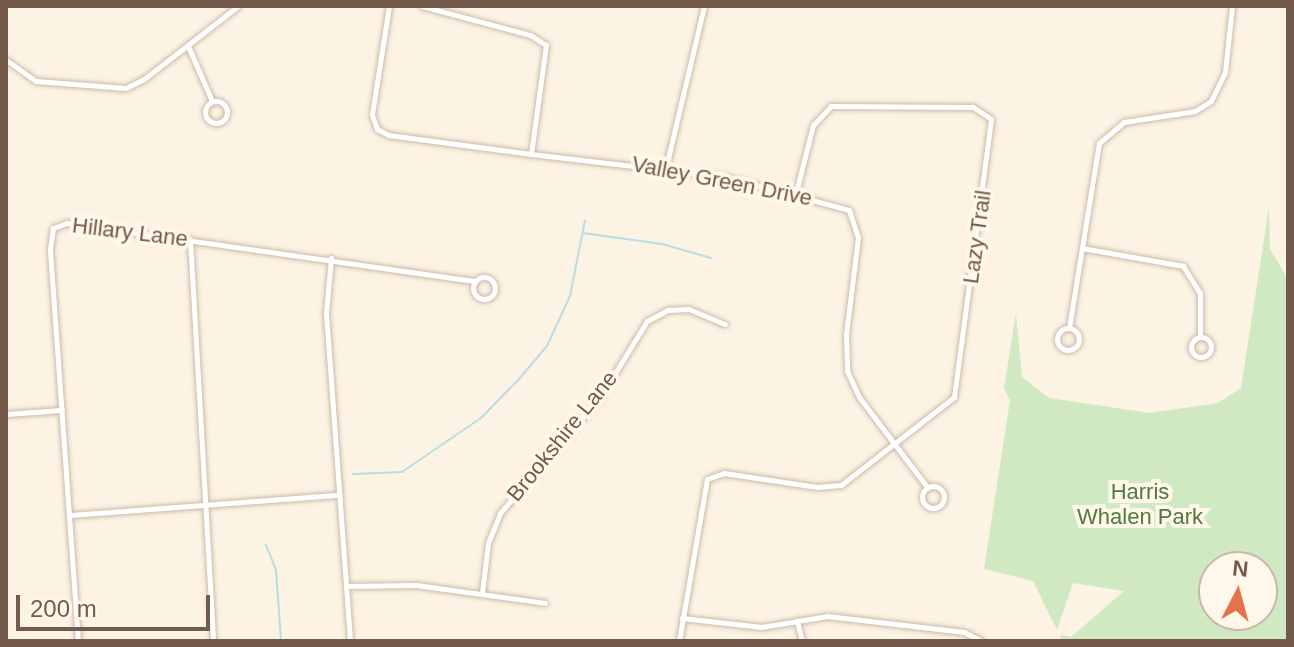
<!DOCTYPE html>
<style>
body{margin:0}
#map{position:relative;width:1294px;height:647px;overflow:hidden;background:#fcf3e4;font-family:Helvetica,sans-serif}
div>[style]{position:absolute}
.green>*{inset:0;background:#d1e9c2}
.stream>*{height:2px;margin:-1px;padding:0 1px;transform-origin:1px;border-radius:1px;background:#b9dde5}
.roads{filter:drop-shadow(0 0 2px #cdbbaa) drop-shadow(0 0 2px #cdbbaa)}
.minor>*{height:5px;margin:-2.5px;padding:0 2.5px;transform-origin:2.5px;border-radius:2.5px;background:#fff}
.minor>.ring{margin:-2.5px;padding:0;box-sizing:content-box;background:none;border:5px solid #fff;border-radius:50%}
span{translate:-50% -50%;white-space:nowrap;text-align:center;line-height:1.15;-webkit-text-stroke:8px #fff7ea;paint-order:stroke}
.street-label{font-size:22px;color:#745a4a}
.park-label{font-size:22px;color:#517942}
.frame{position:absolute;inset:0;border:8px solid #745a4a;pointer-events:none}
.north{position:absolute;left:1198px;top:551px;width:80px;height:80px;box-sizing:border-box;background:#fff7ea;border:2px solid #c7b8aa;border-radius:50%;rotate:6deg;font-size:22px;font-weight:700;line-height:32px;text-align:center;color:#745a4a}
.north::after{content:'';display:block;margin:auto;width:28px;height:36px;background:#e5724a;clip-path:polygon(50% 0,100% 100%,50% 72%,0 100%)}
.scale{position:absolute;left:16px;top:595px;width:194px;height:36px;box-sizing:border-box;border:4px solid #745a4a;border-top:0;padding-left:10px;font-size:24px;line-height:28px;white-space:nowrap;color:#745a4a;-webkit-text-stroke:6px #fff7ea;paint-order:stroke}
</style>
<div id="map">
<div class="green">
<div style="clip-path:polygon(evenodd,1269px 207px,1270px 249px,1288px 279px,1288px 641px,1060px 641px,1061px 635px,1071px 637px,1124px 591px,1073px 583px,1057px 630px,1033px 581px,984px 569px,1010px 400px,1004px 388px,1016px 313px,1022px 377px,1049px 398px,1150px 413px,1218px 403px,1241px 388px,1269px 207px,1214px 567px,1262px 567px,1262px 615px,1214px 615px,1214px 567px)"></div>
</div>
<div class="stream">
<div style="left:583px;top:233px;width:80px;rotate:7.9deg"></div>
<div style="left:662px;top:244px;width:51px;rotate:15.9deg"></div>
<div style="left:353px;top:474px;width:49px;rotate:-2.3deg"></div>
<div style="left:402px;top:472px;width:96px;rotate:-34.4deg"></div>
<div style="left:481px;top:418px;width:54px;rotate:-45.7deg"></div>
<div style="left:519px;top:379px;width:43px;rotate:-49.7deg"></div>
<div style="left:547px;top:346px;width:55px;rotate:-65.3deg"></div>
<div style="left:570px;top:296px;width:77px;rotate:-78.8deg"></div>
<div style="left:266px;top:545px;width:27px;rotate:68deg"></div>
<div style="left:276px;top:570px;width:71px;rotate:86deg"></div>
</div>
<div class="roads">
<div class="minor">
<div style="left:389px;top:6px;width:110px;rotate:98.9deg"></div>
<div style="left:372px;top:115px;width:15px;rotate:70deg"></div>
<div style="left:377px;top:129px;width:13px;rotate:27deg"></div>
<div style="left:389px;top:135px;width:143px;rotate:7.6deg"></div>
<div style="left:531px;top:154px;width:110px;rotate:-82.2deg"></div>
<div style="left:546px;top:45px;width:19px;rotate:-148deg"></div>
<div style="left:530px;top:35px;width:112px;rotate:-165deg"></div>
<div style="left:188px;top:46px;width:60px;rotate:66.4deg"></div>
<div style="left:6px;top:60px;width:37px;rotate:35deg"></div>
<div style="left:36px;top:81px;width:90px;rotate:4.4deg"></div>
<div style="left:126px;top:88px;width:20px;rotate:-27deg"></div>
<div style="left:144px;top:79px;width:119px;rotate:-37.8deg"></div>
<div class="ring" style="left:205px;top:101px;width:17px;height:17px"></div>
<div style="left:531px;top:154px;width:196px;rotate:6.7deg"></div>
<div style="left:726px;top:177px;width:127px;rotate:15deg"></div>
<div style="left:849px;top:210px;width:29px;rotate:72deg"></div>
<div style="left:858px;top:238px;width:97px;rotate:97.1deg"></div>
<div style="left:846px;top:334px;width:37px;rotate:88deg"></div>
<div style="left:847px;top:371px;width:29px;rotate:65deg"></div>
<div style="left:859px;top:397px;width:113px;rotate:52.9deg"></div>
<div style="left:666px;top:167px;width:165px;rotate:-76.7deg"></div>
<div style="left:190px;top:239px;width:403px;rotate:86.7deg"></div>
<div style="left:1082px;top:248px;width:103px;rotate:10.1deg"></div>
<div style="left:1183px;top:266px;width:32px;rotate:58deg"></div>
<div style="left:1200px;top:293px;width:43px;rotate:90deg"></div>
<div style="left:331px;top:258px;width:55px;rotate:95.2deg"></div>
<div style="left:326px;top:313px;width:329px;rotate:85.8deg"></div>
<div class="ring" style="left:473px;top:277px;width:17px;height:17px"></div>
<div style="left:1069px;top:328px;width:187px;rotate:-80.8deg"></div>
<div style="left:1099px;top:143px;width:33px;rotate:-40deg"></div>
<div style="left:1124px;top:122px;width:72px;rotate:-8.8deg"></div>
<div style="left:1195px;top:111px;width:19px;rotate:-32deg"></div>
<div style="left:1211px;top:101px;width:32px;rotate:-64deg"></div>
<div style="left:1225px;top:72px;width:66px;rotate:-83.9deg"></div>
<div class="ring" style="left:1057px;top:328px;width:17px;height:17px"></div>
<div class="ring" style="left:1191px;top:337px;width:15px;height:15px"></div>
<div style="left:6px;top:414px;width:56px;rotate:-4.1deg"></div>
<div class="ring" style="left:922px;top:486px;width:17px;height:17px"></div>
<div style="left:70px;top:515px;width:270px;rotate:-4.3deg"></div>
<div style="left:346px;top:586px;width:70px;rotate:-0.8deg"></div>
<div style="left:416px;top:585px;width:130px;rotate:7.9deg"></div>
<div style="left:482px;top:593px;width:50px;rotate:-83.2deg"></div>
<div style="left:488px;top:543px;width:32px;rotate:-68deg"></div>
<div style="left:500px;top:513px;width:155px;rotate:-49.2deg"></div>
<div style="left:601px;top:396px;width:88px;rotate:-58.5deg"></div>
<div style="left:647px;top:321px;width:24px;rotate:-28deg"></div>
<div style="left:668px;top:310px;width:21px;rotate:-3deg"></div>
<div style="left:689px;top:309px;width:39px;rotate:23deg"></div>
<div style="left:682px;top:618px;width:80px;rotate:6.5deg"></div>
<div style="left:761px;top:627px;width:36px;rotate:-9deg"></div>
<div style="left:78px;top:641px;width:393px;rotate:-94.1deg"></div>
<div style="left:50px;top:249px;width:21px;rotate:-82deg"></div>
<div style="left:53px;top:228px;width:15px;rotate:-20deg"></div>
<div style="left:67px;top:223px;width:412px;rotate:8.1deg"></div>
<div style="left:679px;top:641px;width:164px;rotate:-80.2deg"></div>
<div style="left:707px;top:479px;width:18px;rotate:-19deg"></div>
<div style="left:724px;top:473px;width:94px;rotate:8.6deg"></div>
<div style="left:817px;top:487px;width:24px;rotate:-5deg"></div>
<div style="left:841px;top:485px;width:143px;rotate:-37.9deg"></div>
<div style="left:954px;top:397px;width:280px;rotate:-82.4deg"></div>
<div style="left:991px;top:119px;width:22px;rotate:-146deg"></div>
<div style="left:973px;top:107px;width:142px;rotate:-179.6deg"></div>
<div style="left:831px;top:106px;width:26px;rotate:133deg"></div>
<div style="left:813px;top:125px;width:69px;rotate:104.2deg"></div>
<div style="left:802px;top:641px;width:21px;rotate:-104deg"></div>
<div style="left:797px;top:621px;width:30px;rotate:-9deg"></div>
<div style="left:827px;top:616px;width:138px;rotate:6.7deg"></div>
<div style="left:964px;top:632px;width:20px;rotate:27deg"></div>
</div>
</div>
<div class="street-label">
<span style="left:722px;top:181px;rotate:11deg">Valley Green Drive</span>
<span style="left:130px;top:232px;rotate:7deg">Hillary Lane</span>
<span style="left:977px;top:237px;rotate:-82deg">Lazy Trail</span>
<span style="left:562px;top:436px;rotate:-51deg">Brookshire Lane</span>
</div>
<div class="park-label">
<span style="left:1140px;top:504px">Harris<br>Whalen Park</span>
</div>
<div class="frame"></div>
<div class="north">N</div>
<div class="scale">200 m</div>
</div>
